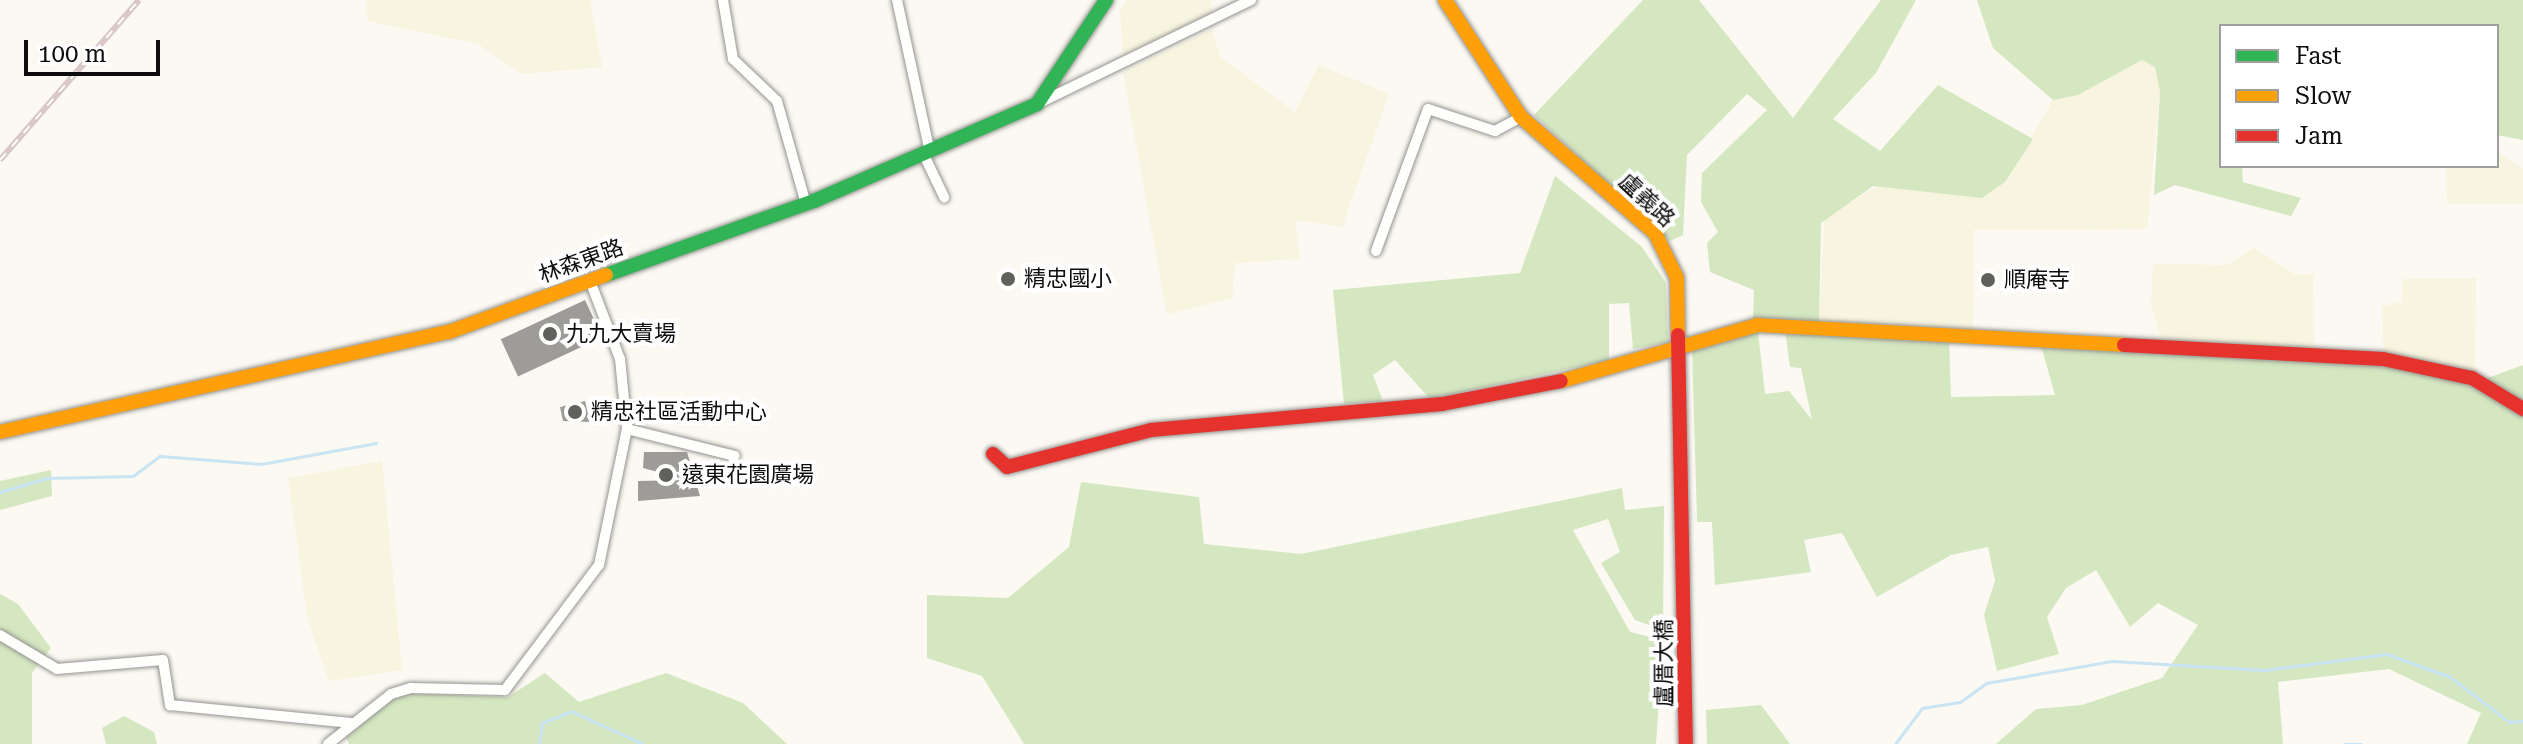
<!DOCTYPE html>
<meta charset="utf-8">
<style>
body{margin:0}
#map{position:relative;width:2523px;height:744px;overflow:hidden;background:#fbf9f2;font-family:"Roboto Serif","Noto Sans TC",serif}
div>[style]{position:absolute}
.farmland>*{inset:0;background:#f7f5df}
.forest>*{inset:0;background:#d4e7c0}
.stream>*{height:3px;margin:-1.5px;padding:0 1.5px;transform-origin:1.5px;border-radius:1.5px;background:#c9e4f4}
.building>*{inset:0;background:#9e9c98;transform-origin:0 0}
.roads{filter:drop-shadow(0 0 2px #949390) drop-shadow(0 0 2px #949390)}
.street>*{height:10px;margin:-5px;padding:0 5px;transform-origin:5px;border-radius:5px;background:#fefefd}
.fast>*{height:14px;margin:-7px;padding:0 7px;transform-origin:7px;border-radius:7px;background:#30b455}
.slow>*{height:14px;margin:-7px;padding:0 7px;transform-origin:7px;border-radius:7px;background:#ff9f0a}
.jam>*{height:14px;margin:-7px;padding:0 7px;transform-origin:7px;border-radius:7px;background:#e5322d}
.rail>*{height:6px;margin-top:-3px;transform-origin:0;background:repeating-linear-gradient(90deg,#fff 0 9px,#d7c5c5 0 18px);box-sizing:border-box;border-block:2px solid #d7c5c5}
.dots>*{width:22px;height:22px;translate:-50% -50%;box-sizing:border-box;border:4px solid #fff;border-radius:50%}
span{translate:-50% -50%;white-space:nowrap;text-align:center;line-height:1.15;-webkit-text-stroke:8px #fff;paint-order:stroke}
.street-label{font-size:22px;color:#0d0d0d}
.poi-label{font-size:22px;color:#0d0d0d}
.left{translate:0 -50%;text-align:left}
.legend{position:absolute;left:2219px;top:24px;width:280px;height:144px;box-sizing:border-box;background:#fff;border:2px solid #9e9e9e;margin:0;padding:10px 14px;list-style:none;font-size:24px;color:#0d0d0d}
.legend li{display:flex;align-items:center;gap:16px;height:40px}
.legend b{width:40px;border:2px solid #9e9e9e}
.scale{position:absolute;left:24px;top:40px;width:136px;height:36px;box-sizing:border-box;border:4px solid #0d0d0d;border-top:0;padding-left:10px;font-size:24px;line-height:28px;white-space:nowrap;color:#0d0d0d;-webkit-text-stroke:6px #fff;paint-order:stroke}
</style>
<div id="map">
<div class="farmland">
<div style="clip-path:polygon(366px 0,590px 0,602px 67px,522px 74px,478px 44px,368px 21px)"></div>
<div style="clip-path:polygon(1126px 0,1211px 0,1212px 13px,1123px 55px,1120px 12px)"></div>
<div style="clip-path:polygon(1212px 29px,1220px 57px,1295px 112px,1319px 65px,1389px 94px,1342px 227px,1295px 220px,1300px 259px,1235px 263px,1232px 298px,1167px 314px,1123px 72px)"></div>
<div style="clip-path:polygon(2142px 60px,2155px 67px,2160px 92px,2147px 229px,1974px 230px,1973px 330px,1819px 324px,1824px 218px,1883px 183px,1982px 198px,2005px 182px,2053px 100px,2078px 95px)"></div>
<div style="clip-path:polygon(2497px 152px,2523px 168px,2523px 204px,2447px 204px,2446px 166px,2497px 166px)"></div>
<div style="clip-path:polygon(2254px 248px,2296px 275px,2313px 274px,2314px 351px,2162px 341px,2151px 306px,2153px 264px,2227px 265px)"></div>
<div style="clip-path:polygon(2476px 278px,2475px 372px,2384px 354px,2382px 306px,2402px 302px,2403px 279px)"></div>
<div style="clip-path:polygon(382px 461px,402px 670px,329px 681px,308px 621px,288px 478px)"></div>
</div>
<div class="forest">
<div style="clip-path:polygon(1643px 0,1699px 0,1793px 118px,1881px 0,1916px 0,1876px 73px,1833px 119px,1880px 151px,1938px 85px,2033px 139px,2005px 182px,1982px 198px,1873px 186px,1821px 223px,1819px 324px,1753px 318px,1754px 290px,1710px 272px,1707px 243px,1718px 232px,1701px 202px,1702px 173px,1767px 110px,1747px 94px,1687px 155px,1683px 235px,1670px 241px,1534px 115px)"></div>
<div style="clip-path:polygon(1977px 0,2523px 0,2523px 140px,2497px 135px,2497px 26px,2221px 26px,2221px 166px,2242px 166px,2243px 182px,2301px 198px,2291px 216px,2175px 185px,2154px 195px,2160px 92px,2155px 67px,2142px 60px,2078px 95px,2053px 100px,1993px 48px)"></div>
<div style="clip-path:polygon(1555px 176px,1642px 247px,1666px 283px,1668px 342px,1633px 349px,1629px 303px,1609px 304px,1609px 360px,1430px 399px,1395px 360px,1373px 375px,1383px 401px,1344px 404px,1333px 290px,1520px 273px)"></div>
<div style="clip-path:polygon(1785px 330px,1949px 340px,1951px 397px,2055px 395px,2040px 342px,2382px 363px,2471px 384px,2523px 365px,2523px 744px,2467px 744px,2481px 713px,2389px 669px,2278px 682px,2283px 744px,1996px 744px,2036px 709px,2082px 705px,2162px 678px,2198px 625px,2158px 603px,2130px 627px,2096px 570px,2066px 588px,2047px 617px,2059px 654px,1997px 671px,1984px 615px,1995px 581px,1988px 547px,1951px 555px,1877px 597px,1842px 533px,1804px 540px,1811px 572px,1715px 585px,1712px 522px,1697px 522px,1692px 345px,1758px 332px,1765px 394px,1789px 391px,1812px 420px,1801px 368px,1790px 367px)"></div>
<div style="clip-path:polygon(51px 470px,52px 496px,0 510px,0 481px)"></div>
<div style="clip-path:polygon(1081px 482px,1199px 497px,1204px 544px,1301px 554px,1622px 488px,1625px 510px,1664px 506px,1663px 630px,1635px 620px,1601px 563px,1620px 552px,1608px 519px,1573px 530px,1630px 632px,1663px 640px,1656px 744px,1024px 744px,982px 676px,927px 658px,927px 595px,1008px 598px,1069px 547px)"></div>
<div style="clip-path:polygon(0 594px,18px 604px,51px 648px,32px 673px,32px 744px,0 744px)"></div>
<div style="clip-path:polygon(545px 673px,579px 702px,666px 673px,743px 703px,787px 744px,349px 744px,343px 730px,397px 693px,508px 697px)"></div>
<div style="clip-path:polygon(1761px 705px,1790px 744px,1707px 744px,1706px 710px)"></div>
<div style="clip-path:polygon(124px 716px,154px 732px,157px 744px,106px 744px,102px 728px)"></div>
</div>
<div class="stream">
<div style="left:0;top:492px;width:49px;rotate:-16.6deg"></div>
<div style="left:47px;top:478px;width:86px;rotate:-1.3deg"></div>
<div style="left:133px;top:476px;width:34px;rotate:-37deg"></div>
<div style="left:160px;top:456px;width:101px;rotate:4.5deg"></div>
<div style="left:261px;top:464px;width:117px;rotate:-10.3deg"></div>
<div style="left:539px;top:744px;width:21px;rotate:-82deg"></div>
<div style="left:542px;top:723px;width:31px;rotate:-22deg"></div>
<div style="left:571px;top:711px;width:79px;rotate:24.6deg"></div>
<div style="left:1895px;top:744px;width:45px;rotate:-53.1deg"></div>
<div style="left:1922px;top:708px;width:38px;rotate:-9deg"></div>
<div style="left:1960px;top:702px;width:32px;rotate:-36deg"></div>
<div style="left:1986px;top:683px;width:128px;rotate:-9.9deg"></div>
<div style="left:2112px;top:661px;width:153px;rotate:3.4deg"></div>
<div style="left:2265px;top:670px;width:123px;rotate:-7.5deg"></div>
<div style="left:2387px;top:654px;width:67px;rotate:20.1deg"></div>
<div style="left:2450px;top:677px;width:74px;rotate:37.3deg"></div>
<div style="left:2509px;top:722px;width:14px;rotate:-4deg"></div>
<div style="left:2344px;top:744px;width:17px"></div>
</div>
<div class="building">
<div style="left:585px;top:300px;width:41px;height:93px;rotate:65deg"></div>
<div style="clip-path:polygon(585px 401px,590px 422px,563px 421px,560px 407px)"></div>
<div style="clip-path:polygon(644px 452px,687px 452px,700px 496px,638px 501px,638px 481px,687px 480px,643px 468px)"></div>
</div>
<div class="roads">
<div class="street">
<div style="left:723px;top:0;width:60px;rotate:80.4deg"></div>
<div style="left:733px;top:59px;width:61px;rotate:43.7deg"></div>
<div style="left:777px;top:101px;width:107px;rotate:74.3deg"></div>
<div style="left:897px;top:0;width:156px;rotate:77.8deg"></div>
<div style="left:1039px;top:103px;width:236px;rotate:-25.9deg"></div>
<div style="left:924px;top:155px;width:47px;rotate:64.5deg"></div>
<div style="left:1376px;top:251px;width:151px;rotate:-69.9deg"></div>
<div style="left:1428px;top:109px;width:71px;rotate:18.2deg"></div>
<div style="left:1495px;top:131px;width:30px;rotate:-28deg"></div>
<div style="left:627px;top:429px;width:111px;rotate:14deg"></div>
<div style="left:0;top:635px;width:66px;rotate:30.8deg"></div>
<div style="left:57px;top:669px;width:106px;rotate:-4.9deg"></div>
<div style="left:163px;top:660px;width:46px;rotate:81.2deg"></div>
<div style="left:170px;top:705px;width:182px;rotate:5.7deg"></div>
<div style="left:328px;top:744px;width:80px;rotate:-38.4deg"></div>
<div style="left:391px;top:694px;width:21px;rotate:-17deg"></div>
<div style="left:411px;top:688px;width:94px;rotate:1.2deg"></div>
<div style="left:505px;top:690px;width:156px;rotate:-53.1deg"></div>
<div style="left:599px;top:565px;width:139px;rotate:-78.4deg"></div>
<div style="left:627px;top:429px;width:70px;rotate:-95.7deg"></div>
<div style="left:620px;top:359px;width:84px;rotate:-111deg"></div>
</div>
<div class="fast">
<div style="left:606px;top:275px;width:221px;rotate:-19.6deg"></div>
<div style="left:814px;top:201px;width:243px;rotate:-23.5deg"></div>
<div style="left:1037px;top:104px;width:125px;rotate:-56.4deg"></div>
</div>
<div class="slow">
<div style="left:1445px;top:0;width:140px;rotate:57deg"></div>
<div style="left:1521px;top:117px;width:177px;rotate:40.9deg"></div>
<div style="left:1655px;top:233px;width:50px;rotate:63.9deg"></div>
<div style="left:1677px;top:278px;width:57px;rotate:89deg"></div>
<div style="left:1561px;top:381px;width:204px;rotate:-15.9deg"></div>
<div style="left:1757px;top:325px;width:368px;rotate:3.1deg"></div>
<div style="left:0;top:432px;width:460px;rotate:-12.6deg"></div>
<div style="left:449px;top:332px;width:167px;rotate:-20deg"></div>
</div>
<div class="jam">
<div style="left:1678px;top:335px;width:409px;rotate:88.9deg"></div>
<div style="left:2124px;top:345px;width:259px;rotate:3.1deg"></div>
<div style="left:2383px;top:359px;width:91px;rotate:12.1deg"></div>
<div style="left:2472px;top:378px;width:60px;rotate:31.3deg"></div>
<div style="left:993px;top:454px;width:19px;rotate:43deg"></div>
<div style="left:1007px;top:467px;width:149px;rotate:-14.4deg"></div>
<div style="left:1151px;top:430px;width:292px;rotate:-5.1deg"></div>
<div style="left:1442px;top:404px;width:121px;rotate:-10.9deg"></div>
</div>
</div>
<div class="rail">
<div style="left:0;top:160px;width:212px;rotate:-49deg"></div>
</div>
<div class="dots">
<div style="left:1008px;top:279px;background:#60605d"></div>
<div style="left:1988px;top:280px;background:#60605d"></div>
<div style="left:550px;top:334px;background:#60605d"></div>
<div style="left:575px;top:412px;background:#60605d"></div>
<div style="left:666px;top:475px;background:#60605d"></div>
</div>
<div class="street-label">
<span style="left:1647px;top:200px;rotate:43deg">盧義路</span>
<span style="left:581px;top:261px;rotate:-20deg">林森東路</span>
<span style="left:1664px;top:663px;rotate:-90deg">盧厝大橋</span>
</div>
<div class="poi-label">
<span class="left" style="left:1024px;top:279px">精忠國小</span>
<span class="left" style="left:2004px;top:280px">順庵寺</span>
<span class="left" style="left:566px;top:334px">九九大賣場</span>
<span class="left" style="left:591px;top:412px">精忠社區活動中心</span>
<span class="left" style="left:682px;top:475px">遠東花園廣場</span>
</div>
<ul class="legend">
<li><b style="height:10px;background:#30b455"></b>Fast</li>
<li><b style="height:10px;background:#ff9f0a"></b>Slow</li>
<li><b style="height:10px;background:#e5322d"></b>Jam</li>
</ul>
<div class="scale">100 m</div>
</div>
